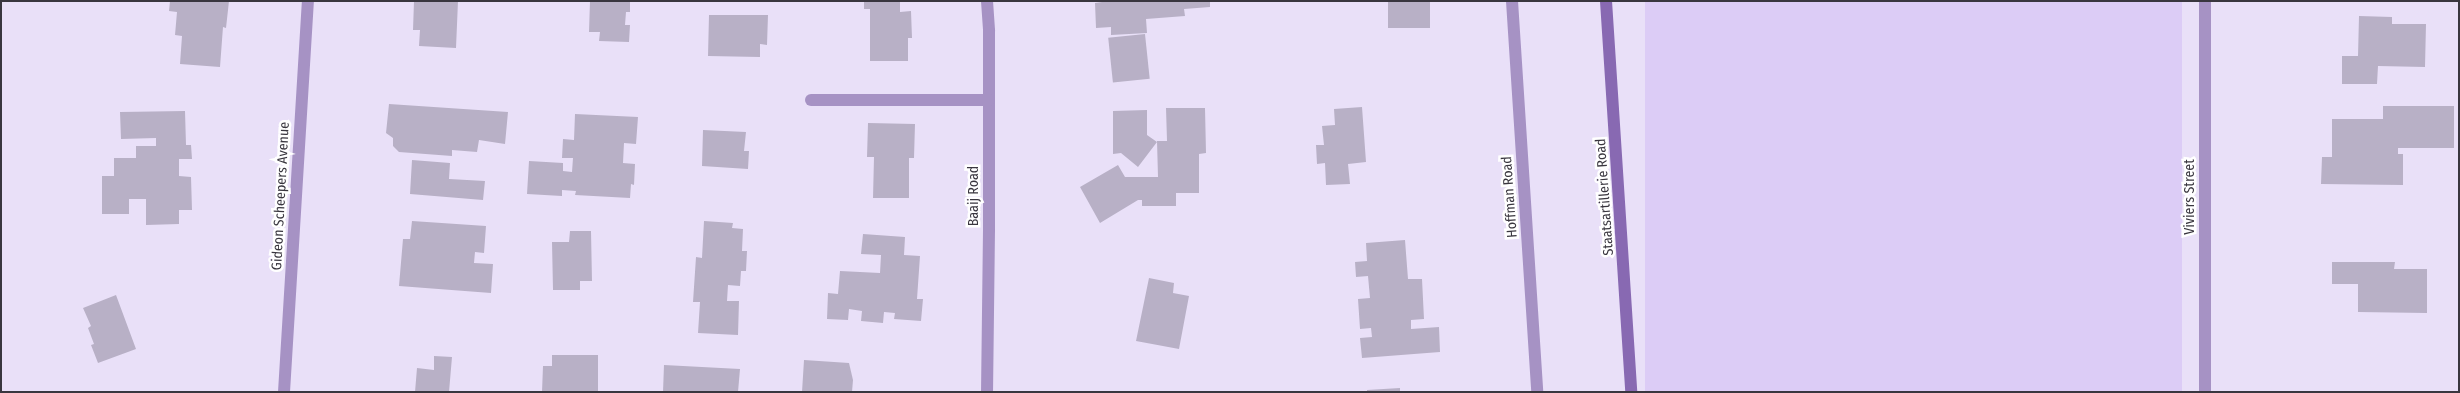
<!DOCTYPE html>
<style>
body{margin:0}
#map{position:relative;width:2460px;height:393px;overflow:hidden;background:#e9e0f8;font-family:"Fira Sans Condensed",sans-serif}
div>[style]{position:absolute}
.green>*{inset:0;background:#dcccf6;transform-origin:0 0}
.building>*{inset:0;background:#b8b0c6;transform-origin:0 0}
.street>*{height:12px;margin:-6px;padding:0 6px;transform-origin:6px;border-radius:6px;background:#a692c4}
.secondary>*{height:12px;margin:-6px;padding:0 6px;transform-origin:6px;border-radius:6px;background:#8869b2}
span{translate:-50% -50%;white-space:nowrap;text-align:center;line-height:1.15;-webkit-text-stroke:5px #fff;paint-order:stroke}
.street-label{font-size:14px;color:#39363f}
.frame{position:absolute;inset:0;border:2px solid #39363f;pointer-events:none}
</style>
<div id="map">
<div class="green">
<div style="left:1645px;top:1px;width:537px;height:392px"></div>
</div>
<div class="building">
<div style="clip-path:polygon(170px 1px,229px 1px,226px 28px,223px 27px,220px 67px,180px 64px,182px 36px,175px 35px,177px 12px,169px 11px)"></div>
<div style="clip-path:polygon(414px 1px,458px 1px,456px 48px,419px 46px,420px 30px,413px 30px)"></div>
<div style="clip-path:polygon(590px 1px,630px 1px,630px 12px,626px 12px,625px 25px,630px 25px,629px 42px,599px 41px,600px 32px,589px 32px)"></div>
<div style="clip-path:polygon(864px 1px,900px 1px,900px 12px,911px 11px,912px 38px,908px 38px,908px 61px,870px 61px,870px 9px,864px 9px)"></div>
<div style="clip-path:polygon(1109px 1px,1210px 1px,1210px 7px,1184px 9px,1185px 16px,1146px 19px,1147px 33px,1111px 35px,1111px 27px,1096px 28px,1095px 3px)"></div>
<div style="left:1388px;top:1px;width:42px;height:27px"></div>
<div style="clip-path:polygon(709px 15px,768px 15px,767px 45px,760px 44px,760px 57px,708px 56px)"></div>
<div style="clip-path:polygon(2359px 16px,2392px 17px,2392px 24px,2426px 24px,2425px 67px,2378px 66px,2377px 84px,2342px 84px,2342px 56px,2358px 56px)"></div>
<div style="left:1145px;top:34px;width:45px;height:37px;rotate:84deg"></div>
<div style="clip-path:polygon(389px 104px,508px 112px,505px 144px,479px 140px,477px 152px,452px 150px,452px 156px,399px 152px,393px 146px,393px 138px,386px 133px)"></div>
<div style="clip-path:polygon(2383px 106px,2454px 106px,2454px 148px,2398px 148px,2398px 154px,2403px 154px,2403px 185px,2321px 184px,2322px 157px,2332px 157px,2332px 119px,2383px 119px)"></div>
<div style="clip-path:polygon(1362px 107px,1366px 162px,1348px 164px,1350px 184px,1326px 185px,1325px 163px,1317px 164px,1316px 145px,1324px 145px,1322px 126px,1335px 125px,1334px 109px)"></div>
<div style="clip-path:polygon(1166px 108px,1205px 108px,1206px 153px,1199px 154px,1199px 193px,1176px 193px,1176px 206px,1142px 206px,1142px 200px,1138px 200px,1100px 223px,1080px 187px,1118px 165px,1125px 177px,1158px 177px,1157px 141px,1167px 141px)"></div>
<div style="clip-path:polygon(1147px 110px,1147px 135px,1157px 142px,1138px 167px,1121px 153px,1113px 154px,1113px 111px)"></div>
<div style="clip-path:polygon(185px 111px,186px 145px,191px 145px,192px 159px,179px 159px,179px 176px,191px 177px,192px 210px,179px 210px,179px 224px,146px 225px,146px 199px,129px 199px,129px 214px,102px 214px,102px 176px,114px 176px,114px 158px,136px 158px,136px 146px,156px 146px,156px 138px,121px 139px,120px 112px)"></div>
<div style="clip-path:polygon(575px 114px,638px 117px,636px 144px,624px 143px,623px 163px,635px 164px,634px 185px,631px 184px,630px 198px,575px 195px,576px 191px,562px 190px,562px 196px,527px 194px,529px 161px,563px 163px,563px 171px,572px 172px,573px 158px,562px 158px,563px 139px,574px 140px)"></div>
<div style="clip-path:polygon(868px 123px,915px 124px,914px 158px,909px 158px,909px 198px,873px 198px,874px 157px,867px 157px)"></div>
<div style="clip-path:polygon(703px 130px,746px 132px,744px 151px,749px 151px,748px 169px,702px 166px)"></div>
<div style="clip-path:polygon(412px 160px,450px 163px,449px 179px,485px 181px,483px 200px,410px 194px)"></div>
<div style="clip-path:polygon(412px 221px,486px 226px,484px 253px,475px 252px,474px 263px,493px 264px,491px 293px,399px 286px,403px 239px,410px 239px)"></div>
<div style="clip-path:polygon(704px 221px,733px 223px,732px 228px,743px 229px,742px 251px,747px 251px,746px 271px,741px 271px,740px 286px,728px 285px,727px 301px,739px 301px,738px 335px,698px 333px,700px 302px,693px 302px,696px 257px,702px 258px)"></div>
<div style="clip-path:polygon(570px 231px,591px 231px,592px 281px,580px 281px,580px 290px,553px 290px,552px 242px,569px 242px)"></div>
<div style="clip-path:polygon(863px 234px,905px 237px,904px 255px,920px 256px,917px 299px,923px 299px,921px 321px,894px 319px,895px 313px,884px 312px,883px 323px,861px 321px,862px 311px,849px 309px,848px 320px,827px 319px,828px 293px,838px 294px,840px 271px,880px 273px,881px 255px,861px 254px)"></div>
<div style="clip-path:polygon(1405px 240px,1408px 279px,1422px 279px,1424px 319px,1411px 320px,1411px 329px,1439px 327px,1440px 352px,1362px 358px,1360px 338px,1372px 337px,1371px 328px,1360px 329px,1358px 299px,1370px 298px,1368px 276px,1356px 277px,1355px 262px,1367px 261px,1366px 243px)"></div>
<div style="clip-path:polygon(2332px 262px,2395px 262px,2394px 269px,2427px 269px,2427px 313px,2358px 312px,2358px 284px,2332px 284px)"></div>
<div style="clip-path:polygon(1149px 278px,1174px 283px,1173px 293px,1189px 296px,1179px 349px,1136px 341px)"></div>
<div style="clip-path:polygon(116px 295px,136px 349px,98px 363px,91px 345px,94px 344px,88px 328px,91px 326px,83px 308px)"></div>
<div style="clip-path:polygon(552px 355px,598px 355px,598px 392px,542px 392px,543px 366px,552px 366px)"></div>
<div style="clip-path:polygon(434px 356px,452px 357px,449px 392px,415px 392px,417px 368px,434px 370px)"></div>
<div style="clip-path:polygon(804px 360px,849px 363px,853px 380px,852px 392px,802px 392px)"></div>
<div style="clip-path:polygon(664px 365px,740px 369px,738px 392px,663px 392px)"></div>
<div style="clip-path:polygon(1400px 388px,1400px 392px,1367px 392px,1367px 390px)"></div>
</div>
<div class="street">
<div style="left:987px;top:1px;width:30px;rotate:86deg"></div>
<div style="left:989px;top:31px;width:199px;rotate:90deg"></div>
<div style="left:989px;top:230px;width:162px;rotate:90.7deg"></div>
<div style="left:1512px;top:1px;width:392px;rotate:86.3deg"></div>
<div style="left:2205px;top:1px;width:391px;rotate:90deg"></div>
<div style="left:811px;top:100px;width:178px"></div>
<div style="left:284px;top:392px;width:392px;rotate:-86.5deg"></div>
</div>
<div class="secondary">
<div style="left:1606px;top:1px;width:392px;rotate:86.3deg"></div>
</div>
<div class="street-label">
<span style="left:281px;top:196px;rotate:-87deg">Gideon Scheepers Avenue</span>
<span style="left:974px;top:196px;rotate:-90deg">Baaij Road</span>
<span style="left:1510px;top:197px;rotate:-94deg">Hoffman Road</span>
<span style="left:1605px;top:197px;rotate:-94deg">Staatsartillerie Road</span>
<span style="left:2190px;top:197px;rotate:-90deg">Viviers Street</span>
</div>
<div class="frame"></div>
</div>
